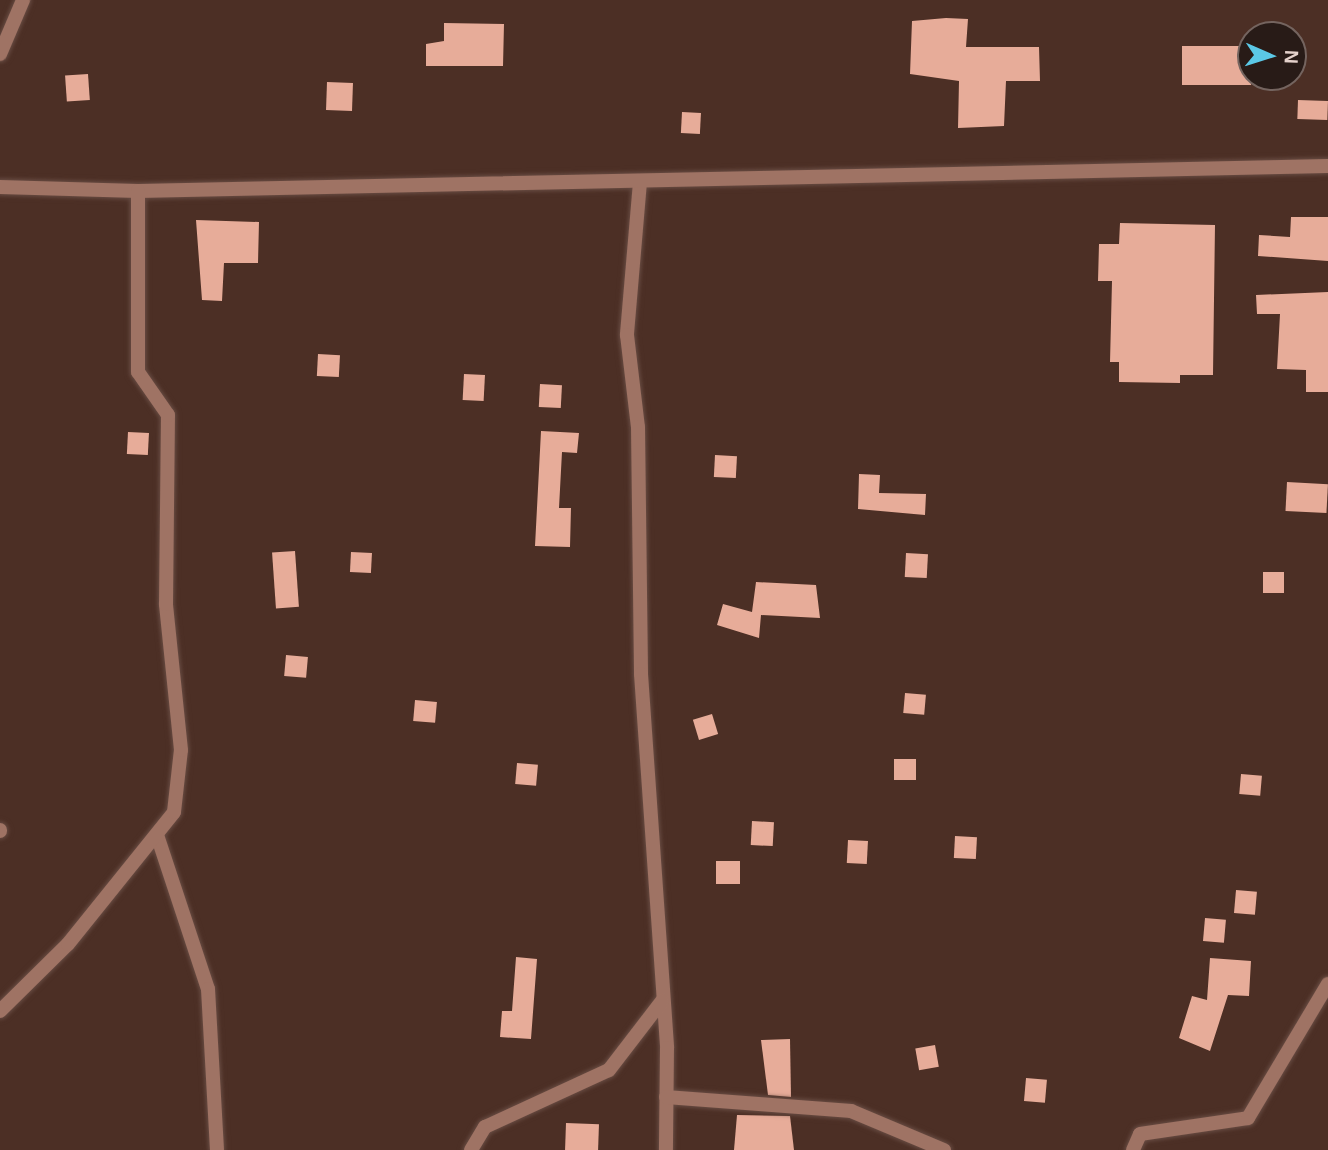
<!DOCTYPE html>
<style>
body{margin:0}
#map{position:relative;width:1328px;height:1150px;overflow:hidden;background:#4c2f25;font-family:Arial,sans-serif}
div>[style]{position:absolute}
.building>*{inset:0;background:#e7ac99;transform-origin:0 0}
.roads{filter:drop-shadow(0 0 2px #684c43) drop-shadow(0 0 2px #684c43)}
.street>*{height:14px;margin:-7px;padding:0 7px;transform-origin:7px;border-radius:7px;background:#9f7364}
span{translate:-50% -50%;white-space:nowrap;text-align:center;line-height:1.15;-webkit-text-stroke:7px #281b17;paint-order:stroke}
.north{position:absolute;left:1237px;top:21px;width:70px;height:70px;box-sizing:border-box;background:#281b17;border:2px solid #74645f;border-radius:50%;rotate:93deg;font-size:19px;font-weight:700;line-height:28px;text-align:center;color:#e5d2cc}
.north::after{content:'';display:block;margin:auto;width:24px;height:32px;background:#5bc8e6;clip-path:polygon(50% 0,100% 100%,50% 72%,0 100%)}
</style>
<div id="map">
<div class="building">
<div style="clip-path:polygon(946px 18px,968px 19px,966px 47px,1039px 47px,1040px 81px,1006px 81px,1004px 126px,958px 128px,959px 81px,910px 74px,912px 21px)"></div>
<div style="clip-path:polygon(444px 23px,504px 24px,503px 66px,426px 66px,426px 44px,444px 41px)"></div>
<div style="left:1251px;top:46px;width:39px;height:69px;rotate:90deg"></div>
<div style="left:88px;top:74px;width:26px;height:23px;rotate:86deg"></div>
<div style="left:327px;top:82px;width:26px;height:28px;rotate:2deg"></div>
<div style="left:1298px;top:100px;width:30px;height:19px;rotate:2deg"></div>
<div style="left:682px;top:112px;width:19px;height:21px;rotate:3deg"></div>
<div style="clip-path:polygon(1291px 217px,1328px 217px,1328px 261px,1258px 256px,1259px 235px,1290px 237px)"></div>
<div style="clip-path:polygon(196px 220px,259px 222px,258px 263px,224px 263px,222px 301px,202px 300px)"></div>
<div style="clip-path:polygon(1120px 223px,1215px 225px,1213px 375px,1180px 375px,1180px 383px,1119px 382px,1119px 362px,1110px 362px,1112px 281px,1098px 281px,1099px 244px,1119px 244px)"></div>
<div style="clip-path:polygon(1328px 292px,1328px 392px,1306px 392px,1306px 370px,1277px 369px,1280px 314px,1257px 314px,1256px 295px)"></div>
<div style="left:318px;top:354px;width:22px;height:22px;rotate:3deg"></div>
<div style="left:464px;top:374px;width:21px;height:26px;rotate:3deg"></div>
<div style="left:540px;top:384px;width:22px;height:23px;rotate:3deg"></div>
<div style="clip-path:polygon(541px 431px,579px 433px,577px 453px,562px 452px,559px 508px,571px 508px,570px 547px,535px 546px)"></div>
<div style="left:128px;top:432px;width:21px;height:22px;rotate:3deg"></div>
<div style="left:715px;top:455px;width:22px;height:22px;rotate:3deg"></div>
<div style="clip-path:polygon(859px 474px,880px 475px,879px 493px,926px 494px,925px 515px,858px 509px)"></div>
<div style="left:1287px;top:482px;width:41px;height:29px;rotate:3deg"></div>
<div style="left:295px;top:551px;width:56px;height:23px;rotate:86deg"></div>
<div style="left:351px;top:552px;width:21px;height:20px;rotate:3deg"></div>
<div style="left:906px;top:553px;width:22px;height:24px;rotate:3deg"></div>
<div style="left:1263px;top:572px;width:21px;height:21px"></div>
<div style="clip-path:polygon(756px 582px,816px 585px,820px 618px,761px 615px,759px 638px,717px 625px,723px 604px,752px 612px)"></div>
<div style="left:286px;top:655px;width:22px;height:21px;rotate:5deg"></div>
<div style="left:905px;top:693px;width:21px;height:20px;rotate:5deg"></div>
<div style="left:415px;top:700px;width:22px;height:21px;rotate:5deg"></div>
<div style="left:712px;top:714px;width:21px;height:20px;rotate:73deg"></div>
<div style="left:894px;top:759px;width:22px;height:21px"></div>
<div style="left:517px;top:763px;width:21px;height:21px;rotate:5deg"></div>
<div style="left:1241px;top:774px;width:21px;height:20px;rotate:5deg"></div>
<div style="left:752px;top:821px;width:22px;height:24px;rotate:3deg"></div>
<div style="left:955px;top:836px;width:22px;height:22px;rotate:3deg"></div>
<div style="left:848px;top:840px;width:20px;height:23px;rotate:3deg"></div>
<div style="left:716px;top:861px;width:24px;height:23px"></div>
<div style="left:1236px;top:890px;width:21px;height:23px;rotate:5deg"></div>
<div style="left:1205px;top:918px;width:21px;height:23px;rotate:5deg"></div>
<div style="clip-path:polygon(516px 957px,537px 959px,531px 1039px,500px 1037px,502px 1011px,512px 1011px)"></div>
<div style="clip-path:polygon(1210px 958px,1251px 961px,1249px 996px,1228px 995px,1210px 1051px,1179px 1038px,1192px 996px,1207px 1000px)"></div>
<div style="clip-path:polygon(790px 1039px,791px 1097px,768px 1095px,761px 1040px)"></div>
<div style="left:935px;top:1045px;width:22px;height:20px;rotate:80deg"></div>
<div style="left:1026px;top:1078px;width:21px;height:23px;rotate:5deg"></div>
<div style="clip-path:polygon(737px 1115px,790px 1116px,794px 1150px,734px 1150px)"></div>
<div style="left:566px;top:1123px;width:33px;height:27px;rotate:2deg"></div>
</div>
<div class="roads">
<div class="street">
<div style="left:0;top:54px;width:59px;rotate:-66.9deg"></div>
<div style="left:640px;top:182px;width:154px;rotate:94.9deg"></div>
<div style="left:627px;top:335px;width:93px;rotate:83.2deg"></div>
<div style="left:638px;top:427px;width:247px;rotate:89.3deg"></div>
<div style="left:641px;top:674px;width:375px;rotate:86deg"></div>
<div style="left:667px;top:1048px;width:102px;rotate:90.6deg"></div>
<div style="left:0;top:187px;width:138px;rotate:1.7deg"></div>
<div style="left:138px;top:191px;width:1190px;rotate:-1.2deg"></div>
<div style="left:0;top:830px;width:1px;rotate:90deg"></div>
<div style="left:157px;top:835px;width:162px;rotate:71.7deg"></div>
<div style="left:208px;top:989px;width:161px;rotate:86.8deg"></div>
<div style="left:0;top:1011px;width:95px;rotate:-44.6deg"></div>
<div style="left:68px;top:944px;width:169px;rotate:-51.2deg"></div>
<div style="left:174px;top:812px;width:62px;rotate:-83.6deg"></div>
<div style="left:181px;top:750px;width:147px;rotate:-95.9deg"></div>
<div style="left:166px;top:604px;width:189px;rotate:-89.4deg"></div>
<div style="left:168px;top:415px;width:52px;rotate:-124.9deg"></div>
<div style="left:138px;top:372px;width:181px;rotate:-90deg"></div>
<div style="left:666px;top:1097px;width:186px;rotate:4.3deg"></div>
<div style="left:851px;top:1111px;width:101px;rotate:22.8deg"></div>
<div style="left:471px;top:1150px;width:27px;rotate:-59deg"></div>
<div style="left:485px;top:1127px;width:136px;rotate:-24.7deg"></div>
<div style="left:609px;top:1070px;width:87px;rotate:-52.5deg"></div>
<div style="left:1133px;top:1150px;width:17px;rotate:-66deg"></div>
<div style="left:1140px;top:1134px;width:109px;rotate:-8.4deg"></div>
<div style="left:1248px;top:1118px;width:156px;rotate:-59.2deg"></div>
</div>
</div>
<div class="north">N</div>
</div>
